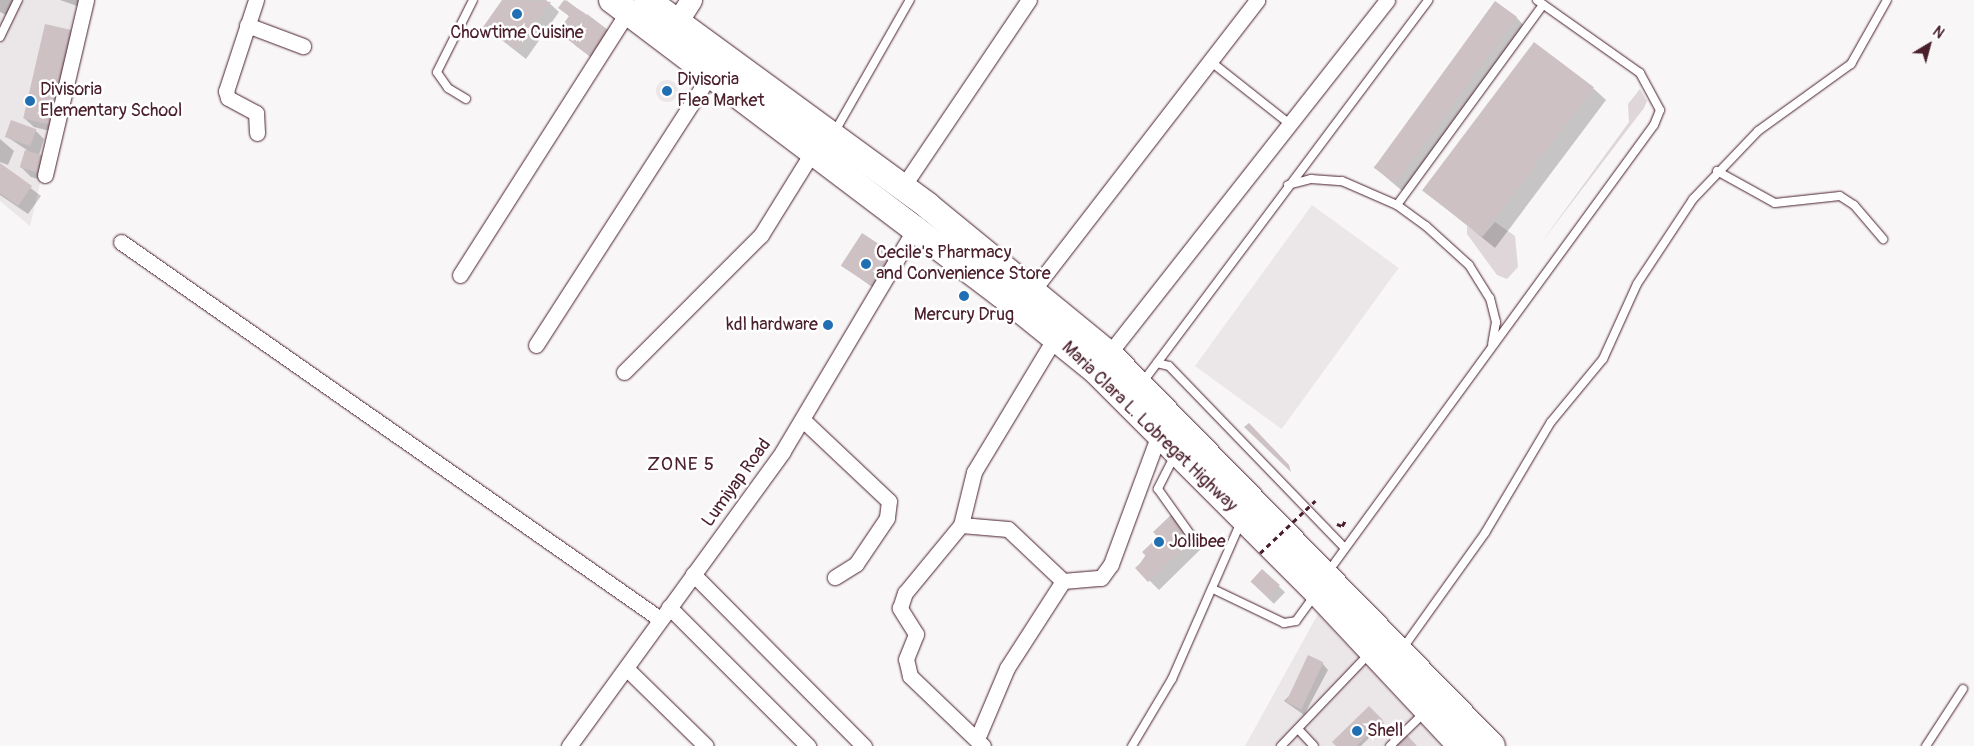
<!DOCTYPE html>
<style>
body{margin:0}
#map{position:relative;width:1974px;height:746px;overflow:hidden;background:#f8f6f7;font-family:Pangolin,sans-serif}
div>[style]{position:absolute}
.built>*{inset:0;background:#ebe6e8;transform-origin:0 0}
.round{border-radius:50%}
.green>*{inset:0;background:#ded6d9}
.shadow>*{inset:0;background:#0003;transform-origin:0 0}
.building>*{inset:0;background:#cdc1c4;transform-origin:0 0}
.path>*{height:2.5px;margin-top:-1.25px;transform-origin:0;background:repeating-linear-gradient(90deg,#4a1f2b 0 5px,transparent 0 9px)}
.roads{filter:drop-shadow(0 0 1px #4a1f2b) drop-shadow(0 0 1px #4a1f2b)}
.lane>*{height:8px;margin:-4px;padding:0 4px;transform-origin:4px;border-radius:4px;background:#fff}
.street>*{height:15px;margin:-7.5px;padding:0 7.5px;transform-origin:7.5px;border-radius:7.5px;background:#fff}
.secondary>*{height:21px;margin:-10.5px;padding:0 10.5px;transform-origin:10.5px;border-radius:10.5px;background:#fff}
.highway>*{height:26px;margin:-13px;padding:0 13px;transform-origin:13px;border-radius:13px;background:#fff}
.path-bridge>*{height:2.5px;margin-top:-1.25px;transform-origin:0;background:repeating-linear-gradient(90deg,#4a1f2b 0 5px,transparent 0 9px)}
.dots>*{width:14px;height:14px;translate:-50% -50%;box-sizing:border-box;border:2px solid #fff;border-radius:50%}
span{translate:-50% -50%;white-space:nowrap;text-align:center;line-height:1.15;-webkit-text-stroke:5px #fff;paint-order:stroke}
.poi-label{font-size:18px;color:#4a1f2b}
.left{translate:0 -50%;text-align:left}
.right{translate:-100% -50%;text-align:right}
.street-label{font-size:18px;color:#4a1f2b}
.neighbourhood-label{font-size:19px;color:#4a1f2b;letter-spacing:1px}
.north{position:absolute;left:1904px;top:20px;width:50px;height:50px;-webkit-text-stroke:4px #fff;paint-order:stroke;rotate:37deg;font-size:14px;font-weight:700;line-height:20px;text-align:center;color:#4a1f2b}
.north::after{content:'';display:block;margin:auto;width:18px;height:22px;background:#4a1f2b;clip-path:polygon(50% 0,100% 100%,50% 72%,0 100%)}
</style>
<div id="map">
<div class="built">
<div style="clip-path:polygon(0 0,83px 0,30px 226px,0 201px)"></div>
<div class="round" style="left:656px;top:80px;width:22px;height:22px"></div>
<div style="left:1312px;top:205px;width:107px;height:199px;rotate:36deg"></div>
<div style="clip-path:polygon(1318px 614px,1442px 746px,1245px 746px)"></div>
</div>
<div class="green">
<div style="clip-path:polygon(1640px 89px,1647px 101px,1644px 108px,1541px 243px,1629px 122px,1628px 104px)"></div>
<div style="clip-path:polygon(1495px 222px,1515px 236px,1518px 267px,1507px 279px,1497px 275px,1467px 234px,1467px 226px,1482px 237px)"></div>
</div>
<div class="shadow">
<div style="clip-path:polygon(0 0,17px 0,8px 16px,0 12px)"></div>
<div style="clip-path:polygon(60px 0,85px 0,83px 8px)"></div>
<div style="clip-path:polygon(504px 0,546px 0,559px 12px,526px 59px,485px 27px)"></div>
<div style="clip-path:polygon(566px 0,587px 16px,600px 64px,576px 46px,569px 33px,570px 17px,560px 8px)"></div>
<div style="clip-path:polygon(1516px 17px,1528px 30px,1407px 195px,1374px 167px)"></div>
<div style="clip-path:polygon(70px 31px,80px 41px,58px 133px,34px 127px,24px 118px)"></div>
<div style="clip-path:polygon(1593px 88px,1606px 100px,1495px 248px,1424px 191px)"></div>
<div style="clip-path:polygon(35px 130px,44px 139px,39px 155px,54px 166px,48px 182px,31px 177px,21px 167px,27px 150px,7px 137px)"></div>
<div style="clip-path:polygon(0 139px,14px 151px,8px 165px,0 162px)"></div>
<div style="clip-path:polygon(0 165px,41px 196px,28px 214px,0 195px)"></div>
<div style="clip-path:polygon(863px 235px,883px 295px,843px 266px)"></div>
<div style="clip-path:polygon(1173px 514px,1204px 546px,1159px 590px,1137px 568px)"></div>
<div style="left:1262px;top:570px;width:32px;height:16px;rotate:44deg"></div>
<div style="clip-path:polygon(1322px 663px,1328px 670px,1304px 715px,1284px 701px)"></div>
<div style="clip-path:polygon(1369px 708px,1384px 723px,1361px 746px,1338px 746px)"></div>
</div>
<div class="building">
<div style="clip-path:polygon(502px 0,551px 2px,516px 50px,483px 27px)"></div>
<div style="clip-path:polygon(564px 0,586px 14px,571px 34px,561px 27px,569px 16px,558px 8px)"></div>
<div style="left:1495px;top:1px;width:27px;height:206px;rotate:36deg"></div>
<div style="left:587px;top:14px;width:31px;height:32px;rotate:37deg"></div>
<div style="left:45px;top:24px;width:27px;height:97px;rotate:13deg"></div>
<div style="left:1534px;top:42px;width:75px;height:186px;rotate:37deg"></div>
<div style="left:11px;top:120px;width:27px;height:18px;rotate:20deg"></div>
<div style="left:25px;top:150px;width:21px;height:18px;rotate:17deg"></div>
<div style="clip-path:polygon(0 163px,32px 186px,18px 206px,0 193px)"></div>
<div style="left:862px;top:233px;width:38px;height:39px;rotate:33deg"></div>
<div style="clip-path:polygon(1249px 423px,1289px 465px,1291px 472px,1244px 427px)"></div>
<div style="clip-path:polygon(1173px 513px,1196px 536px,1148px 582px,1135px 568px,1147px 557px,1142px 552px,1158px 537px,1153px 532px)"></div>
<div style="left:1262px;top:569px;width:24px;height:17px;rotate:42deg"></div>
<div style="left:1308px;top:655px;width:17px;height:52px;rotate:25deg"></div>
<div style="clip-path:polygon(1369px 706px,1383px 720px,1356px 746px,1336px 746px,1332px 742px)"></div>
<div style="clip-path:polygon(1406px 734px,1417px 746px,1394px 746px)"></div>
</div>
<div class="path">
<div style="left:1337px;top:524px;width:5px;rotate:22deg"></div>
<div style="left:1342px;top:526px;width:8px;rotate:-60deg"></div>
</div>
<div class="roads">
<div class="lane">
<div style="left:0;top:37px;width:41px;rotate:-64.1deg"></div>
<div style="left:1210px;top:61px;width:103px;rotate:38.3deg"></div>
<div style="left:466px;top:99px;width:21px;rotate:-149deg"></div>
<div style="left:448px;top:88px;width:19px;rotate:-125deg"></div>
<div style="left:437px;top:72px;width:80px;rotate:-63.4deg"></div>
<div style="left:834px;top:133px;width:153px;rotate:-60.3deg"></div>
<div style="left:1717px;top:171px;width:66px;rotate:28.9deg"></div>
<div style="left:1775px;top:203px;width:65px;rotate:-6.1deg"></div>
<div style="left:1840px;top:196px;width:17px;rotate:33deg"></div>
<div style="left:1854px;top:205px;width:45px;rotate:49.5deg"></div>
<div style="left:1288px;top:185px;width:24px;rotate:-15deg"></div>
<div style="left:1311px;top:179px;width:31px;rotate:4deg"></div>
<div style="left:1342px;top:181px;width:60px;rotate:23.6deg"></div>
<div style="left:1397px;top:205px;width:36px;rotate:36deg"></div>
<div style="left:1426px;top:226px;width:58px;rotate:42.2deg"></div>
<div style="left:1469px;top:265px;width:39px;rotate:58deg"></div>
<div style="left:1490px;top:298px;width:25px;rotate:76deg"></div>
<div style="left:1496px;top:322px;width:22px;rotate:100deg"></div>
<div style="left:1397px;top:205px;width:248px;rotate:-53.9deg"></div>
<div style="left:1157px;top:363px;width:12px;rotate:14deg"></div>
<div style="left:1169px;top:366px;width:253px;rotate:46deg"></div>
<div style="left:1142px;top:383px;width:478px;rotate:-53.2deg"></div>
<div style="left:1175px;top:455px;width:38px;rotate:117deg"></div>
<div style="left:1158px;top:489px;width:64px;rotate:54.6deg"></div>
<div style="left:1328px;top:572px;width:553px;rotate:-53.9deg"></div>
<div style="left:1654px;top:125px;width:16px;rotate:-68deg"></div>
<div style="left:1660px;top:110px;width:42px;rotate:-118.4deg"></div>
<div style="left:1640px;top:73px;width:126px;rotate:-144.7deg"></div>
<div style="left:1213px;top:589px;width:79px;rotate:25.6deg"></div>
<div style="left:1284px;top:623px;width:12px;rotate:-9deg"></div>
<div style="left:1296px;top:621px;width:32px;rotate:-54deg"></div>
<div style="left:1403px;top:648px;width:141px;rotate:-54.5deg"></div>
<div style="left:1485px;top:533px;width:129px;rotate:-59.3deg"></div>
<div style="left:1551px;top:422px;width:82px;rotate:-50.5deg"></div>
<div style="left:1603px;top:359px;width:82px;rotate:-65.6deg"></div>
<div style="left:1637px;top:284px;width:102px;rotate:-56.6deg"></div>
<div style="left:1693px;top:199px;width:94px;rotate:-46.3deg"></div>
<div style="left:1758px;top:131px;width:115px;rotate:-35.8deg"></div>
<div style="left:1851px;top:64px;width:73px;rotate:-60.6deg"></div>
<div style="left:1298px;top:729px;width:23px;rotate:47deg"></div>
<div style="left:1132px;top:746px;width:78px;rotate:-59.2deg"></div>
<div style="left:1172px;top:679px;width:171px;rotate:-66.3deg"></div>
<div style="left:1281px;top:746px;width:129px;rotate:-46.3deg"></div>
<div style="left:1390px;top:746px;width:49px;rotate:-44.2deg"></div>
<div style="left:1926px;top:746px;width:68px;rotate:-57deg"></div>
</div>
<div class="street">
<div style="left:256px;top:0;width:96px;rotate:108.2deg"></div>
<div style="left:226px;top:91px;width:7px;rotate:74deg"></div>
<div style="left:228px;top:98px;width:32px;rotate:28deg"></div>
<div style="left:256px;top:113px;width:20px;rotate:87deg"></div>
<div style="left:247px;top:25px;width:60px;rotate:20.6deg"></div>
<div style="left:45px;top:175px;width:180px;rotate:-76.8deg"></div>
<div style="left:902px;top:188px;width:227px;rotate:-56deg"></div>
<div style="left:121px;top:242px;width:658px;rotate:34.97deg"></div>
<div style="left:460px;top:275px;width:313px;rotate:-57.5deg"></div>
<div style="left:1034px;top:289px;width:365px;rotate:-52.3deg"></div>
<div style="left:536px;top:345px;width:323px;rotate:-57.2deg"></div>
<div style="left:1104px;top:360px;width:458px;rotate:-51.8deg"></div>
<div style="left:624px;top:372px;width:194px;rotate:-45deg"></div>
<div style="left:761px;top:235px;width:99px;rotate:-58.2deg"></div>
<div style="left:803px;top:420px;width:118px;rotate:43.3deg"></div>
<div style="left:889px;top:501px;width:17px;rotate:97deg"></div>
<div style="left:887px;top:518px;width:55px;rotate:124deg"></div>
<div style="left:856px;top:564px;width:25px;rotate:148deg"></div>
<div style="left:961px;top:525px;width:55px;rotate:-76.2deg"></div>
<div style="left:974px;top:472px;width:159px;rotate:-58.9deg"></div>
<div style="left:693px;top:574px;width:243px;rotate:45.2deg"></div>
<div style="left:669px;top:607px;width:197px;rotate:45deg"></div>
<div style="left:627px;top:669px;width:110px;rotate:44.3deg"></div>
<div style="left:977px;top:739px;width:77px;rotate:-67.1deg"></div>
<div style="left:1007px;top:668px;width:103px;rotate:-57.2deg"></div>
<div style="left:569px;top:746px;width:364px;rotate:-54deg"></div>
<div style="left:783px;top:451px;width:264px;rotate:-59.3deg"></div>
<div style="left:983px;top:746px;width:101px;rotate:-136.2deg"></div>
<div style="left:910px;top:676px;width:17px;rotate:-103deg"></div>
<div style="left:906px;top:659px;width:27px;rotate:-68deg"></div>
<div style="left:916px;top:634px;width:31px;rotate:-122deg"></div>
<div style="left:900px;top:608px;width:16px;rotate:-72deg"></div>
<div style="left:905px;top:593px;width:88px;rotate:-50.5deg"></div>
<div style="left:961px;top:525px;width:47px;rotate:4.9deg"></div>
<div style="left:1008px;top:529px;width:76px;rotate:43.4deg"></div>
<div style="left:1063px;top:581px;width:38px;rotate:-5deg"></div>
<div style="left:1101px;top:578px;width:17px;rotate:-54deg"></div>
<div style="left:1111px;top:564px;width:139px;rotate:-69.7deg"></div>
</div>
<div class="secondary">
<div style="left:668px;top:36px;width:43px;rotate:-57.4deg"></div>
</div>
<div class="highway">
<div style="left:612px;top:0;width:488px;rotate:37.1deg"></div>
<div style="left:1001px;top:294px;width:122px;rotate:39deg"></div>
<div style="left:1096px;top:371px;width:313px;rotate:45deg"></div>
<div style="left:1317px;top:592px;width:211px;rotate:46.9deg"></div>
<div style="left:647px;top:0;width:348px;rotate:36.2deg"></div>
<div style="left:928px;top:206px;width:234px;rotate:39.3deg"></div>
<div style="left:1109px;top:354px;width:548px;rotate:45.67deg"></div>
</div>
</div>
<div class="path-bridge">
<div style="left:1260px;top:553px;width:76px;rotate:-43.4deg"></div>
</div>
<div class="dots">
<div style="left:517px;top:14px;background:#1f6fb2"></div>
<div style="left:667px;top:91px;background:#1f6fb2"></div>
<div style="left:30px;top:101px;background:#1f6fb2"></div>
<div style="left:866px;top:264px;background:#1f6fb2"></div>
<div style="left:964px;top:296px;background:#1f6fb2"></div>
<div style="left:828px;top:325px;background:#1f6fb2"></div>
<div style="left:1159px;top:542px;background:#1f6fb2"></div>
<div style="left:1357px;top:731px;background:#1f6fb2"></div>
</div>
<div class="poi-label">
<span style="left:517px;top:33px">Chowtime Cuisine</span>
<span class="left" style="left:677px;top:91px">Divisoria<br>Flea Market</span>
<span class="left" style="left:40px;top:101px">Divisoria<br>Elementary School</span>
<span class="left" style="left:876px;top:264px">Cecile's Pharmacy<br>and Convenience Store</span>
<span style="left:964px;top:315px">Mercury Drug</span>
<span class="right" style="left:818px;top:325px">kdl hardware</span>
<span class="left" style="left:1169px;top:542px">Jollibee</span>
<span class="left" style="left:1367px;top:731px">Shell</span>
</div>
<div class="street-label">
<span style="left:1149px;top:427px;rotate:44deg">Maria Clara L. Lobregat Highway</span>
<span style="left:737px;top:483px;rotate:-54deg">Lumiyap Road</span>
</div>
<div class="neighbourhood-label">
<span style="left:681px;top:465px">ZONE 5</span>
</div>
<div class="north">N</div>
</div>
